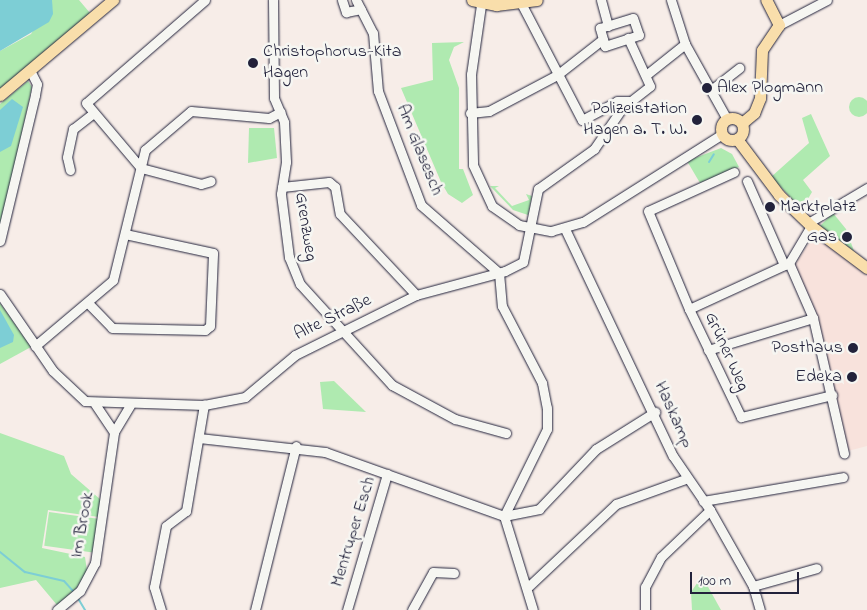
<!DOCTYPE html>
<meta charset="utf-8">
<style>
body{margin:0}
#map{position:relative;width:867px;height:610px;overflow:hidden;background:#f7ede8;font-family:"Indie Flower",sans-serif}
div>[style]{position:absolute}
.built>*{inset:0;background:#f8e2dc}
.green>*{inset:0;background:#afeab0;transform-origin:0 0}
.round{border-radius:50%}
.water>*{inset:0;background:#7dced5}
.stream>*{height:2px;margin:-1px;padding:0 1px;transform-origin:1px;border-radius:1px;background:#7dced5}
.roads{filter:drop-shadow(0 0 1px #22223b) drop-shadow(0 0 1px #22223b)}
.minor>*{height:9px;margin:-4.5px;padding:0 4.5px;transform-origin:4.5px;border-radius:4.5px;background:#f6f6f2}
.major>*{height:11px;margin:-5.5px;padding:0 5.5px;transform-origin:5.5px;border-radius:5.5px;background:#f9deab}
.major>.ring{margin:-5.5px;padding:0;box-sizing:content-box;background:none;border:11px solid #f9deab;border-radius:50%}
.dots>*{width:14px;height:14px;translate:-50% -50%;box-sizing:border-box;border:2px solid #f6f6f2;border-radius:50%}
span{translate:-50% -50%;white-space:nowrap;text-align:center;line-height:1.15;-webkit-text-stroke:5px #f6f6f2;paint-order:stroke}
.poi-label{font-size:18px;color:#22223b}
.left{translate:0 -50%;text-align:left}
.right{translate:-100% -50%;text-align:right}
.street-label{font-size:18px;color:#22223b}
.scale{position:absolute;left:690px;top:572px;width:109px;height:22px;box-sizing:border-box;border:2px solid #22223b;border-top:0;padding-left:6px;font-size:15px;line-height:18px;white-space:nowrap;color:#22223b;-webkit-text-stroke:4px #f6f6f2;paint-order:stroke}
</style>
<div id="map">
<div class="built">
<div style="clip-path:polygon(814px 236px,867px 274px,867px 446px,848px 451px,815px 316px,794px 266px)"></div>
</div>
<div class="green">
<div style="clip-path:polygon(52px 0,79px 0,90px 13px,0 91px,0 51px,31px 34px)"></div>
<div style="clip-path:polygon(464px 42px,454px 47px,449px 60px,459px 88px,459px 169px,463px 169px,473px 195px,462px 203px,448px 194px,441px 182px,401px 88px,433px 80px,432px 43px)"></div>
<div style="clip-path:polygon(28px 81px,32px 87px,0 231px,0 104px)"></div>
<div class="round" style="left:849px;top:97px;width:20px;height:20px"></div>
<div style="clip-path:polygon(811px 114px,830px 156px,803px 180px,812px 192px,802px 209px,771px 177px,809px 143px,802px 118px)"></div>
<div style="clip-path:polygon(249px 128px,274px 128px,277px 158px,248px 163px)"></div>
<div style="clip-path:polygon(721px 148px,732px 154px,739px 167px,700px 183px,687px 161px)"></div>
<div style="clip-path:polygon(490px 186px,499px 186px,495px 188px,512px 206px,529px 200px,526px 194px,532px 196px,528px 215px,513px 210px)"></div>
<div style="clip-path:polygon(833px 213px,846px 229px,854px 251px,820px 226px)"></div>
<div style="clip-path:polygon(0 303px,31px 347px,0 364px)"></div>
<div style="clip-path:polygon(334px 381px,366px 412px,323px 409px,320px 382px)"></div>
<div style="clip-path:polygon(0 433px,64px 456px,71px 474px,101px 500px,99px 517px,48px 510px,42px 548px,85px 557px,87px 571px,76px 589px,57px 605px,36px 580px,0 588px)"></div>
<div style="left:49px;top:512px;width:49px;height:34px;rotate:8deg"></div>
<div style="clip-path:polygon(702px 576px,721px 610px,692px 610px,691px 592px)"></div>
</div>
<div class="water">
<div style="clip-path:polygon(0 0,52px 0,53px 14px,49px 22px,0 51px)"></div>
<div style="clip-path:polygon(12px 99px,23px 107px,11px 146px,0 152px,0 110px)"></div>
<div style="clip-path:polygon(0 310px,14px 335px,13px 342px,0 348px)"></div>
</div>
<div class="stream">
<div style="left:709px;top:162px;width:9px;rotate:-58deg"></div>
<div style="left:0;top:552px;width:32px;rotate:39deg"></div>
<div style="left:25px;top:572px;width:40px;rotate:13deg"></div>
<div style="left:64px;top:581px;width:13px;rotate:48deg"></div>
<div style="left:79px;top:600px;width:12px;rotate:59deg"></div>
</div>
<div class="roads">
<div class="minor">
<div style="left:205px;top:0;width:157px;rotate:139.1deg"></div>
<div style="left:86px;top:103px;width:85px;rotate:49.8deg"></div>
<div style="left:141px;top:168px;width:62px;rotate:14.9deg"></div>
<div style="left:201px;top:184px;width:10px;rotate:-17deg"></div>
<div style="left:273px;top:0;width:98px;rotate:89.4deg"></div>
<div style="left:274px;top:98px;width:26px;rotate:67deg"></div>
<div style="left:284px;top:122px;width:40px;rotate:87.1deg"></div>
<div style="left:286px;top:162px;width:32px;rotate:99deg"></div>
<div style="left:281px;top:194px;width:64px;rotate:82.8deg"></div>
<div style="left:289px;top:257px;width:29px;rotate:68deg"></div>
<div style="left:300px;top:284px;width:137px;rotate:47.7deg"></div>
<div style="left:392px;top:385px;width:72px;rotate:28.4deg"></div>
<div style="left:455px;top:419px;width:53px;rotate:15.4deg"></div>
<div style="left:342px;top:0;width:13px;rotate:72deg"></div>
<div style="left:346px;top:12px;width:15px;rotate:-11deg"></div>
<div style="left:356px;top:0;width:37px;rotate:63deg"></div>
<div style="left:373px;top:33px;width:58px;rotate:85.1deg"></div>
<div style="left:378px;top:91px;width:122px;rotate:69.3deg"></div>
<div style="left:421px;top:205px;width:103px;rotate:41.1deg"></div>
<div style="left:601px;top:0;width:27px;rotate:75deg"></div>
<div style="left:671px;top:0;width:46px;rotate:72.3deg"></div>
<div style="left:685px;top:44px;width:86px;rotate:60.8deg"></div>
<div style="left:521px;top:3px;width:132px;rotate:62.5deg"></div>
<div style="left:582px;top:120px;width:40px;rotate:-28deg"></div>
<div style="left:617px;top:101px;width:14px"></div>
<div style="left:631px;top:101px;width:24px;rotate:-38deg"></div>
<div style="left:650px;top:86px;width:53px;rotate:-114.6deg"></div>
<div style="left:481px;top:5px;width:70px;rotate:98.2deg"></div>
<div style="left:471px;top:74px;width:91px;rotate:88.7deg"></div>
<div style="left:473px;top:165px;width:45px;rotate:65.1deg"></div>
<div style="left:492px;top:206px;width:33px;rotate:35deg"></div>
<div style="left:519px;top:225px;width:33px;rotate:11deg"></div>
<div style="left:551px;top:231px;width:33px;rotate:-16deg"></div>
<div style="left:583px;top:222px;width:165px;rotate:-32.3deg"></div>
<div style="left:633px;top:18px;width:18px;rotate:71deg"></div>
<div style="left:639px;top:35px;width:36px;rotate:162deg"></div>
<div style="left:605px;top:46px;width:19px;rotate:-106deg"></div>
<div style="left:600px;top:28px;width:34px;rotate:-17deg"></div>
<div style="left:779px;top:25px;width:54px;rotate:-27.5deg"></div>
<div style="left:646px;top:75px;width:50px;rotate:-38.5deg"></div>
<div style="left:711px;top:90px;width:36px;rotate:-38deg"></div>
<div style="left:470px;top:113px;width:19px;rotate:-6deg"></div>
<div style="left:489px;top:111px;width:77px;rotate:-27.9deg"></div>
<div style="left:557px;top:75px;width:58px;rotate:-38deg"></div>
<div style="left:70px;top:170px;width:13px;rotate:-103deg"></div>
<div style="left:67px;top:157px;width:29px;rotate:-78deg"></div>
<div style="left:73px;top:129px;width:24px;rotate:-38deg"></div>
<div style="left:734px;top:172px;width:94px;rotate:155.6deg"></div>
<div style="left:648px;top:211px;width:106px;rotate:67.3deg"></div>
<div style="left:689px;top:309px;width:120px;rotate:64.3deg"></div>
<div style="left:741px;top:417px;width:94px;rotate:-13.6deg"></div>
<div style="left:747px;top:181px;width:92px;rotate:66.2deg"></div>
<div style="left:282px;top:187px;width:47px;rotate:-6.1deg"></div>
<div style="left:329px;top:182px;width:8px;rotate:40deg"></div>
<div style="left:335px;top:187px;width:27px;rotate:80deg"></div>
<div style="left:340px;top:214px;width:111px;rotate:46.8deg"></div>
<div style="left:808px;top:223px;width:69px;rotate:-30.7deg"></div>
<div style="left:811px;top:226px;width:43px;rotate:120.7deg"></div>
<div style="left:789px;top:263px;width:60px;rotate:66.4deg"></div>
<div style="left:813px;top:318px;width:139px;rotate:77.1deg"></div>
<div style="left:565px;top:229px;width:251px;rotate:64.6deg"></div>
<div style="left:673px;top:456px;width:65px;rotate:55.6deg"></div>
<div style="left:710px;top:510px;width:87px;rotate:60.5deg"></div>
<div style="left:753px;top:586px;width:25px;rotate:74deg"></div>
<div style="left:0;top:241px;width:150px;rotate:-76.5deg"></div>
<div style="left:35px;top:95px;width:11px;rotate:-80deg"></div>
<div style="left:37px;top:84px;width:16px;rotate:-117deg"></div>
<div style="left:499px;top:273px;width:33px;rotate:85deg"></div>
<div style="left:502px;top:306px;width:87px;rotate:62.5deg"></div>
<div style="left:542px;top:383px;width:25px;rotate:79deg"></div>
<div style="left:547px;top:408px;width:21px;rotate:90deg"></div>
<div style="left:547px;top:429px;width:97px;rotate:116.3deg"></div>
<div style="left:504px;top:516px;width:98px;rotate:72.9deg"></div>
<div style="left:0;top:294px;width:93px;rotate:55.5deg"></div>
<div style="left:53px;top:371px;width:44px;rotate:43.2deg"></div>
<div style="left:85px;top:401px;width:119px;rotate:1.9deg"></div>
<div style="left:204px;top:405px;width:42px;rotate:-11deg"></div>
<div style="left:245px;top:397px;width:65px;rotate:-40deg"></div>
<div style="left:295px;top:355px;width:135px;rotate:-26.4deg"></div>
<div style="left:416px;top:295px;width:92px;rotate:-15.1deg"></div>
<div style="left:505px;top:271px;width:20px;rotate:-27deg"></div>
<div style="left:523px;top:262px;width:75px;rotate:-78.4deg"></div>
<div style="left:538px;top:189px;width:69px;rotate:-35.5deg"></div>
<div style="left:594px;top:149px;width:58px;rotate:-55.5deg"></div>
<div style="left:89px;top:304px;width:33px;rotate:46deg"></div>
<div style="left:112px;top:328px;width:93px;rotate:1.2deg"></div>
<div style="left:205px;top:330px;width:6px;rotate:-39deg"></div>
<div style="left:210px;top:326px;width:73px;rotate:-87.6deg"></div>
<div style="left:213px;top:253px;width:90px;rotate:-167.8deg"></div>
<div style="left:689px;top:309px;width:110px;rotate:-24.7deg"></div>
<div style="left:35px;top:346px;width:102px;rotate:-40.2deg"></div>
<div style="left:113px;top:280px;width:134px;rotate:-76.2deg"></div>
<div style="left:145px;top:150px;width:60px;rotate:-40.3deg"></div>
<div style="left:191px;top:111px;width:78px;rotate:5.1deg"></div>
<div style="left:269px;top:118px;width:13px;rotate:-27deg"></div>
<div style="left:708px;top:350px;width:110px;rotate:-16.9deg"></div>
<div style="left:95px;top:404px;width:34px;rotate:56deg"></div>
<div style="left:199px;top:438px;width:127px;rotate:6.3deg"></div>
<div style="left:325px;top:452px;width:190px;rotate:19.7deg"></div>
<div style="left:504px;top:516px;width:36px;rotate:-11deg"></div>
<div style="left:539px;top:509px;width:83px;rotate:-46.5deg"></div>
<div style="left:596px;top:449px;width:70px;rotate:-32.1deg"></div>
<div style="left:703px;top:501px;width:142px;rotate:-9.7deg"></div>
<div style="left:529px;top:586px;width:120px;rotate:-43.3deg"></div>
<div style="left:616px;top:504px;width:73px;rotate:-19.9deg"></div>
<div style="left:753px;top:586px;width:66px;rotate:-15.7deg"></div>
<div style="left:57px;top:610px;width:30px;rotate:-40deg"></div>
<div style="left:80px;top:591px;width:32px;rotate:-62deg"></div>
<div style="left:95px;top:563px;width:132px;rotate:-81.7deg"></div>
<div style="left:114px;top:432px;width:31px;rotate:-59deg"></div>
<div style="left:161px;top:610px;width:24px;rotate:-107deg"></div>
<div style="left:154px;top:587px;width:62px;rotate:-78.9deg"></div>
<div style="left:166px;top:526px;width:25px;rotate:-37deg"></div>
<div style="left:186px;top:511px;width:108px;rotate:-80.4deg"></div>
<div style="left:255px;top:610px;width:169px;rotate:-76deg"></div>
<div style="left:347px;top:610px;width:142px;rotate:-73.6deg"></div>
<div style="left:412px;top:610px;width:43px;rotate:-61.1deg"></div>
<div style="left:433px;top:572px;width:21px;rotate:3deg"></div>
<div style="left:645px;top:610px;width:23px;rotate:-90deg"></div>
<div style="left:645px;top:587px;width:34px;rotate:-62deg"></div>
<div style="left:661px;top:557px;width:68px;rotate:-43.8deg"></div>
</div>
<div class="major">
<div style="left:472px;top:0;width:25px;rotate:12deg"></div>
<div style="left:496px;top:5px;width:41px;rotate:-7deg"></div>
<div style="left:0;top:95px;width:148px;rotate:-40.1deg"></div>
<div class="ring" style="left:721px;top:118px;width:11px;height:11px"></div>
<div style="left:742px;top:123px;width:16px;rotate:-40deg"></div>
<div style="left:754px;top:113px;width:16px;rotate:-68deg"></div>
<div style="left:760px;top:98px;width:48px;rotate:-87.6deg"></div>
<div style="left:762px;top:50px;width:30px;rotate:-56deg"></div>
<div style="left:779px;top:25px;width:28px;rotate:-117deg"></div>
<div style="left:737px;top:139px;width:70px;rotate:53.1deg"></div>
<div style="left:779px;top:195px;width:45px;rotate:44.1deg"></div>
<div style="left:811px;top:226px;width:70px;rotate:36.9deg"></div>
</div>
</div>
<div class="dots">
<div style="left:253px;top:63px;background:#22223b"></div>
<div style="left:707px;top:88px;background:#22223b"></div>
<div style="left:697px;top:120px;background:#22223b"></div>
<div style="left:770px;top:207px;background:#22223b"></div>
<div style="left:847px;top:237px;background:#22223b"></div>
<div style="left:853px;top:348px;background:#22223b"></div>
<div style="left:852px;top:377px;background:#22223b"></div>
</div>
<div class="poi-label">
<span class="left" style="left:263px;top:63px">Christophorus-Kita<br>Hagen</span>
<span class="left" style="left:717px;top:88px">Alex Plogmann</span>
<span class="right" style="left:687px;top:120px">Polizeistation<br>Hagen a. T. W.</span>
<span class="left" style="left:780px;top:207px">Marktplatz</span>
<span class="right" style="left:837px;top:237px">Gas</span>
<span class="right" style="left:843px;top:348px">Posthaus</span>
<span class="right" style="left:842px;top:377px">Edeka</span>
</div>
<div class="street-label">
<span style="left:419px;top:150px;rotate:68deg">Am Glasesch</span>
<span style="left:305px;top:227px;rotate:81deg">Grenzweg</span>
<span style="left:333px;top:318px;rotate:-26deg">Alte Straße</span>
<span style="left:726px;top:352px;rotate:66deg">Grüner Weg</span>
<span style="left:673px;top:415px;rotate:66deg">Haskamp</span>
<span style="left:83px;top:525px;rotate:-80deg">Im Brook</span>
<span style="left:354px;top:532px;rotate:-73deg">Mentruper Esch</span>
</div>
<div class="scale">100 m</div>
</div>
